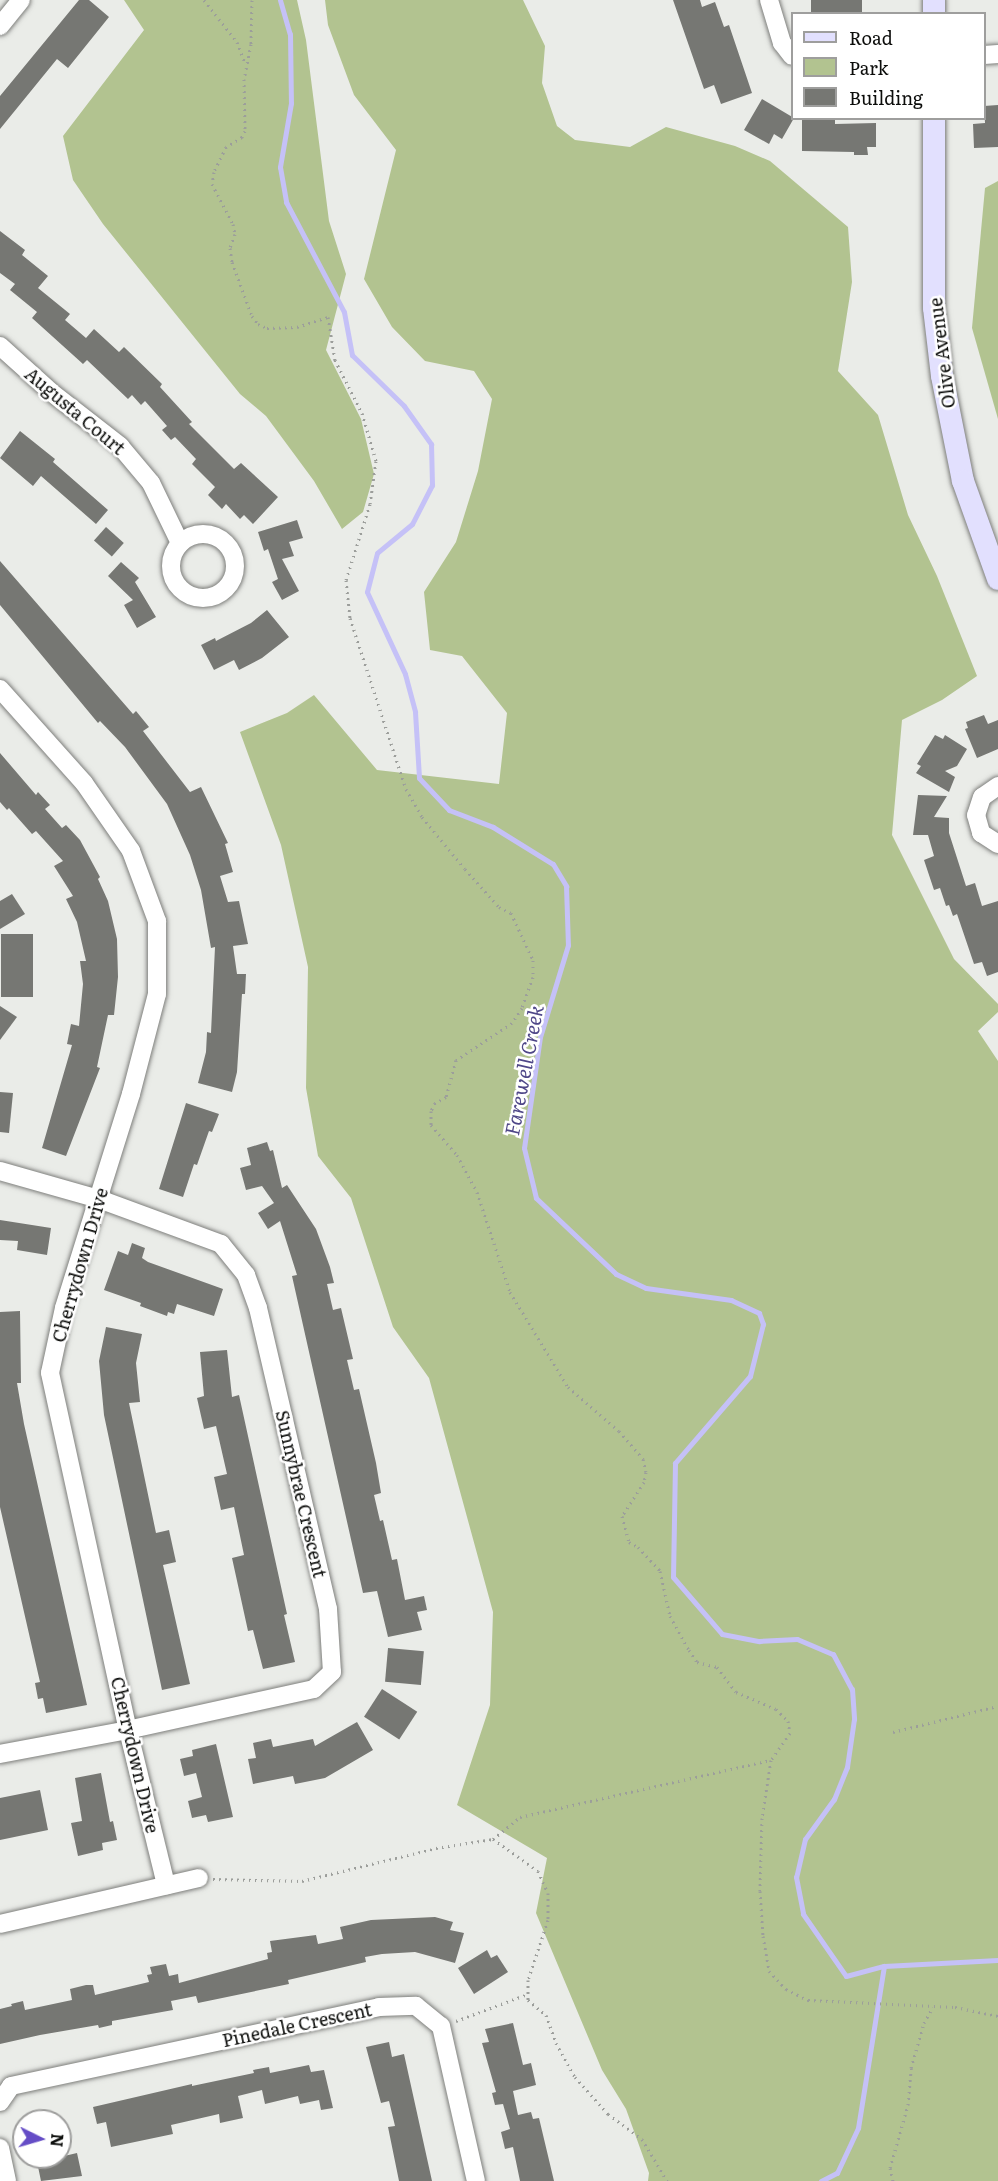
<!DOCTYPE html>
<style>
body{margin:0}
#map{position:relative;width:998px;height:2181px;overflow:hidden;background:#eaece8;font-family:Literata,serif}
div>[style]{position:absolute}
.green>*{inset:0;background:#b2c390}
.stream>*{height:5px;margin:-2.5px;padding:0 2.5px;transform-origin:2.5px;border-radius:2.5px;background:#c5c1f7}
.building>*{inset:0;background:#767773;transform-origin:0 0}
.path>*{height:3px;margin-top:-1.5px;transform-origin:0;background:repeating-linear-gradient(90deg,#9c9e9b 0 1.5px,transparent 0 6px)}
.roads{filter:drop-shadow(0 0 2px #7e7f7c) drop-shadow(0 0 2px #7e7f7c)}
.minor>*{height:18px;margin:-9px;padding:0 9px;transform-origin:9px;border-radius:9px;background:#fff}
.minor>.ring{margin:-9px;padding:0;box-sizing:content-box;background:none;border:18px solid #fff;border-radius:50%}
.major>*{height:22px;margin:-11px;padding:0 11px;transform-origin:11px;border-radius:11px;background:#e2e0fe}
span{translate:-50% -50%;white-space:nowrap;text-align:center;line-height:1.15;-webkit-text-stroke:5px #fff;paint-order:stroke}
.street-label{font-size:18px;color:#0c0d0b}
.water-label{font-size:20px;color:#4f4788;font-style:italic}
.legend{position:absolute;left:791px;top:12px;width:195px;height:108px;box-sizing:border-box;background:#fff;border:2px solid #9e9e9d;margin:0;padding:8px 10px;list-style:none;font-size:18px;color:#0c0d0b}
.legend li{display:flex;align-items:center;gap:12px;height:30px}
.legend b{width:30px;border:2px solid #9e9e9d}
.north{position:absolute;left:12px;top:2109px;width:60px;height:60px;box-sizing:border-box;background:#fff;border:2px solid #9e9e9d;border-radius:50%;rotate:95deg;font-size:16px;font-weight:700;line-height:24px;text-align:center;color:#0c0d0b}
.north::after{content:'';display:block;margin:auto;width:21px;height:27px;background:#654dc6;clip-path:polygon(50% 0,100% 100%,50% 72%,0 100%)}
</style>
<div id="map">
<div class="green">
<div style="clip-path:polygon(124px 0,297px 0,306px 40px,329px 221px,346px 274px,326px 350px,361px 419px,374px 474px,363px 512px,342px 529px,314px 481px,266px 416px,240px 394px,103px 224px,73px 180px,63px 136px,144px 30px)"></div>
<div style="clip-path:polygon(325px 0,523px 0,545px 46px,542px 83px,557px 126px,575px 140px,630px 147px,666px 127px,735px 146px,770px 161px,848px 227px,852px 282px,838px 371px,878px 415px,908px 515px,937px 576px,977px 676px,942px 700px,902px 720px,892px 835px,954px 959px,998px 1004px,998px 1012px,978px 1031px,998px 1061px,998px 2181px,648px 2181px,649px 2173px,626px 2109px,602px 2070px,536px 1913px,547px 1858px,457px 1805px,490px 1705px,493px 1612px,429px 1378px,393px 1327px,351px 1198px,318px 1156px,306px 1088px,308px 967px,281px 845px,240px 732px,287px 713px,314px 695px,377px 770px,499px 784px,507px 713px,462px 656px,430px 650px,424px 592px,456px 542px,478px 471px,492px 399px,474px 371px,425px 361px,392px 327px,364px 279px,396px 150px,354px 95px,328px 25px)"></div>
<div style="clip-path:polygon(998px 181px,998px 419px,972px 328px,985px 188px)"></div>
</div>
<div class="stream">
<div style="left:280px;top:0;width:35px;rotate:74deg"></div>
<div style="left:290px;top:34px;width:69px;rotate:89.2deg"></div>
<div style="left:291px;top:103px;width:65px;rotate:99.8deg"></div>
<div style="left:280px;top:167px;width:36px;rotate:80deg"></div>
<div style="left:286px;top:202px;width:124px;rotate:62.2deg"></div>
<div style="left:344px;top:312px;width:44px;rotate:79.5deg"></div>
<div style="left:352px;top:355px;width:73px;rotate:44.4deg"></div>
<div style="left:404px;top:406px;width:47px;rotate:54.6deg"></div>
<div style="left:431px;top:444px;width:41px;rotate:88.6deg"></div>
<div style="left:432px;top:485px;width:44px;rotate:117.1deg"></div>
<div style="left:412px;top:524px;width:45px;rotate:140.4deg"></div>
<div style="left:377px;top:553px;width:40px;rotate:104.4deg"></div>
<div style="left:367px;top:592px;width:90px;rotate:65.1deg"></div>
<div style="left:405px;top:674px;width:39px;rotate:75deg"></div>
<div style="left:415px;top:712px;width:66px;rotate:86.5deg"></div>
<div style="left:419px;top:778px;width:44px;rotate:46.8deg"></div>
<div style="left:449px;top:810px;width:47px;rotate:21.1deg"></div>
<div style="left:493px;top:827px;width:70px;rotate:31.7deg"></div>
<div style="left:553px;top:864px;width:26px;rotate:59deg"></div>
<div style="left:566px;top:886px;width:59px;rotate:88.1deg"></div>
<div style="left:568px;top:945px;width:96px;rotate:106.9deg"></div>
<div style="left:540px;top:1037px;width:112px;rotate:98.2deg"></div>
<div style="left:524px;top:1148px;width:51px;rotate:76.5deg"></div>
<div style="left:536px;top:1198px;width:110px;rotate:43.5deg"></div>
<div style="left:616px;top:1274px;width:33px;rotate:25deg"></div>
<div style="left:646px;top:1288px;width:86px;rotate:8deg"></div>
<div style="left:731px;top:1300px;width:31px;rotate:25deg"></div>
<div style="left:759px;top:1313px;width:12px;rotate:70deg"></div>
<div style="left:763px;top:1324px;width:54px;rotate:104deg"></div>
<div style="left:750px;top:1376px;width:115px;rotate:130.8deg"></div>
<div style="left:675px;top:1463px;width:114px;rotate:91deg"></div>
<div style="left:673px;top:1577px;width:75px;rotate:49.3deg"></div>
<div style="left:722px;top:1634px;width:38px;rotate:11deg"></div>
<div style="left:759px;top:1641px;width:38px;rotate:-3deg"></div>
<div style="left:797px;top:1639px;width:39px;rotate:23deg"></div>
<div style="left:833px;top:1654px;width:40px;rotate:62deg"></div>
<div style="left:852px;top:1689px;width:30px;rotate:86deg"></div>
<div style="left:854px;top:1719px;width:49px;rotate:98.3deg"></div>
<div style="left:847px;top:1767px;width:35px;rotate:112deg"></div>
<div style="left:834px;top:1799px;width:49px;rotate:125.9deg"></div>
<div style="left:805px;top:1839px;width:39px;rotate:103deg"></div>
<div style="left:796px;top:1877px;width:38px;rotate:79deg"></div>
<div style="left:803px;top:1914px;width:75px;rotate:55.3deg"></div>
<div style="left:846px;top:1976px;width:39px;rotate:-15deg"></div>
<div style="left:884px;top:1966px;width:114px;rotate:-3deg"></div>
<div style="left:821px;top:2181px;width:18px;rotate:-27deg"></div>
<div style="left:837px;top:2173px;width:50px;rotate:-65deg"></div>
<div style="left:858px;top:2128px;width:164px;rotate:-80.9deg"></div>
</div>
<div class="building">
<div style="clip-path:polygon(79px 0,89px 0,109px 17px,68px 68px,57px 59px,0 129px,0 96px)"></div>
<div style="clip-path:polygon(673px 0,700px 0,702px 7px,715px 2px,724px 27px,729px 25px,752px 93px,721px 104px,714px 85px,704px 89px)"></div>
<div style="left:811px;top:0;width:51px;height:14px"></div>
<div style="clip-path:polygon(762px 99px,794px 118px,782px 139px,774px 134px,769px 144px,744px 130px)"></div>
<div style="clip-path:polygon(998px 105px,998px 147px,974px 148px,973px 124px,985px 123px,984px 106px)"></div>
<div style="clip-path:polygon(802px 119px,835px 120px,835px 124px,876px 123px,876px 147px,867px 147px,868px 155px,854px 155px,854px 152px,802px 151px)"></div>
<div style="clip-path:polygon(0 231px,25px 250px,22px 255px,48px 276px,38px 288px,70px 314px,65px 320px,86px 338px,94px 329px,119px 352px,124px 347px,162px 384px,160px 387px,192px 422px,189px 424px,234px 469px,241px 463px,278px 497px,253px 524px,244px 515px,240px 519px,226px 504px,222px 509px,208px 495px,215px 487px,192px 464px,196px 459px,175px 437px,171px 440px,162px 430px,167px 426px,145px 401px,141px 405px,132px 395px,128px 399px,87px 360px,83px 364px,32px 318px,37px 312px,10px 290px,15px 284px,0 273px)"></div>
<div style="clip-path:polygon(20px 431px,55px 459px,53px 462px,108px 510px,96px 524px,41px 476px,33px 486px,0 458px)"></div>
<div style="clip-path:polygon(297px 520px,303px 538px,289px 542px,294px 556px,282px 559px,299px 591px,282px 600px,272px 582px,278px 579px,268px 549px,264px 551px,258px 532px)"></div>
<div style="left:106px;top:527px;width:24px;height:18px;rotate:42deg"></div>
<div style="clip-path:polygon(0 561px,133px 714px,136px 711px,149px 727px,143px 731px,190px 792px,201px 787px,228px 843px,225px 844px,233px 872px,220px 876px,228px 902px,239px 901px,248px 944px,233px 946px,237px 974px,246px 974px,245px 994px,242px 994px,237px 1072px,232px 1092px,198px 1083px,206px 1052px,207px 1032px,211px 1033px,215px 947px,211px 948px,201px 890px,190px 855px,167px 804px,125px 747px,100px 721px,98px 723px,0 605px)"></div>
<div style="clip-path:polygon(121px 562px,139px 578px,135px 582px,156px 617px,137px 628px,124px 605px,133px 600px,108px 576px)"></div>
<div style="clip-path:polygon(267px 610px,289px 637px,262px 658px,239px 670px,234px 660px,214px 670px,201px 645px,215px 638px,216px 641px,251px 623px)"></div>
<div style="clip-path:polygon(984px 715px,988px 724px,998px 720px,998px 749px,977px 758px,965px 729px,968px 728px,966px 722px)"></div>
<div style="clip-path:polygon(935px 735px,943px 739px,945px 735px,967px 749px,957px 766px,945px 771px,955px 777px,949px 792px,916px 773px,921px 766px,917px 764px)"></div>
<div style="clip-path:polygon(0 753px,36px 795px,38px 792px,50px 805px,45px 809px,62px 828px,66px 825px,80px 840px,100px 877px,98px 879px,108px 901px,117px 939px,118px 977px,114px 1015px,108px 1015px,97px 1067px,100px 1068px,66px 1156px,42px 1148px,72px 1045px,67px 1044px,71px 1024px,79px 1026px,83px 984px,80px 961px,86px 961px,77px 922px,66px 899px,73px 896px,54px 866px,63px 861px,36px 831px,32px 834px,9px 808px,7px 810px,0 802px)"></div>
<div style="clip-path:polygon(918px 795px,947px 796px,934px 817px,949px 818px,949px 833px,966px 886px,975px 883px,982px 906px,998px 901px,998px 972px,987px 976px,982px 962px,974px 964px,957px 914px,953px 916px,949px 905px,946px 906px,940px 888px,934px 890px,924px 860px,934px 856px,928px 835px,913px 835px)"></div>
<div style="clip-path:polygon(12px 894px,25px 914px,0 929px,0 901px)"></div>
<div style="left:1px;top:934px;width:32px;height:63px"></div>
<div style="clip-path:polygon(0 1006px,17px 1017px,0 1040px)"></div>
<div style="clip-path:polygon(0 1092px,13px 1093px,9px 1133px,0 1132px)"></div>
<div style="clip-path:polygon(186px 1103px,219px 1114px,212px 1132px,209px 1131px,197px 1165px,194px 1164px,183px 1197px,159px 1189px)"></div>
<div style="clip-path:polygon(267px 1142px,270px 1151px,273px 1150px,282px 1188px,287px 1185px,316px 1229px,330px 1267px,334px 1283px,327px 1284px,333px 1310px,341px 1308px,353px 1359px,347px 1360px,354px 1390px,359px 1389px,376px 1463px,381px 1493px,374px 1495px,380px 1521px,383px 1520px,392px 1560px,397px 1559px,405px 1600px,424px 1596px,427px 1610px,417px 1612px,422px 1630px,388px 1637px,377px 1591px,363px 1593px,292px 1276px,297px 1275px,280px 1221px,268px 1229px,258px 1213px,274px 1203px,262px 1186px,246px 1190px,240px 1168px,251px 1165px,247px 1148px)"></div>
<div style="clip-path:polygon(0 1220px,51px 1228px,47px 1255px,17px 1250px,18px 1241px,0 1240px)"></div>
<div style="clip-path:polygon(132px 1243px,145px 1248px,142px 1258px,148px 1262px,223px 1289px,214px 1316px,177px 1304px,174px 1314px,168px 1312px,167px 1316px,140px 1306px,141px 1303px,104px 1290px,118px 1251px,128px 1255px)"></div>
<div style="clip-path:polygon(20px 1311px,21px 1383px,17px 1383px,24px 1424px,87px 1705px,46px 1713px,43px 1698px,38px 1699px,35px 1683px,40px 1682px,0 1507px,0 1312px)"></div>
<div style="clip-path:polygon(106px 1327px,142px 1334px,136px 1363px,140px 1402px,129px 1403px,156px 1533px,169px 1530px,176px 1562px,163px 1565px,190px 1684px,162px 1690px,104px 1415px,99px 1361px)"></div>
<div style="clip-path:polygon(227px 1350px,232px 1397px,239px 1395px,287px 1614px,284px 1615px,295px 1662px,263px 1669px,253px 1630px,248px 1631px,232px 1558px,244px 1555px,234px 1507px,221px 1510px,214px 1477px,227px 1474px,216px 1426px,204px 1429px,197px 1398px,204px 1396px,200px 1352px)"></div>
<div style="left:388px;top:1648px;width:36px;height:34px;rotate:5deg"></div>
<div style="left:382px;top:1689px;width:42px;height:33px;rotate:33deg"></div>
<div style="clip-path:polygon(357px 1722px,373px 1750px,325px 1778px,295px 1784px,293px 1776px,253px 1784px,248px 1759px,256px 1758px,253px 1743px,271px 1739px,273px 1747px,313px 1739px,315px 1746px)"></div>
<div style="clip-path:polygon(216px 1744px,233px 1817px,208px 1822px,206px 1815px,192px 1818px,188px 1801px,202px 1797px,196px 1773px,184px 1776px,180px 1759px,193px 1756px,192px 1750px)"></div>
<div style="clip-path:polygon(101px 1773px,110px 1822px,113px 1821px,117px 1840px,102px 1843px,103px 1850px,78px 1856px,71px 1823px,82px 1821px,75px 1778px)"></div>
<div style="clip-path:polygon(40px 1790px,48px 1830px,0 1840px,0 1798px)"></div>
<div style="clip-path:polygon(435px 1917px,453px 1922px,450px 1930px,464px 1933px,455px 1963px,415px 1952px,382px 1954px,365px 1957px,366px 1962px,288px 1980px,289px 1984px,198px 2003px,196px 1996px,171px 2001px,173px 2010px,112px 2021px,112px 2025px,99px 2028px,98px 2025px,40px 2035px,0 2044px,0 2009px,12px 2006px,11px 2004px,23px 2001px,25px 2010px,72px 2000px,70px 1989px,86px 1985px,93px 1985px,95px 1995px,149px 1982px,147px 1975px,152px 1974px,150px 1967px,166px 1964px,169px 1976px,178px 1974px,179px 1983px,268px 1959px,267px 1953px,272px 1952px,270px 1941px,316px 1935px,318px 1944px,343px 1939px,340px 1927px,371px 1920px)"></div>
<div style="clip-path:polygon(487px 1950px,491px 1958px,497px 1955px,508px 1972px,474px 1994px,458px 1968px)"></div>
<div style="clip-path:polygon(513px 2023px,523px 2065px,531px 2063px,536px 2085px,513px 2091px,518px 2115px,531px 2112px,533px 2119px,539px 2118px,554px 2181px,520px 2181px,513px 2147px,505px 2149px,501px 2132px,510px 2129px,503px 2104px,495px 2105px,492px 2093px,496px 2092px,482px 2043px,489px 2042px,485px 2029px)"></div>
<div style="clip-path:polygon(389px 2042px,392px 2057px,404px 2054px,432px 2181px,399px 2181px,388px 2127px,395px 2126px,389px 2101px,381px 2103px,366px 2047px)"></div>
<div style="clip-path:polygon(309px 2065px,311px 2072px,324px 2070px,333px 2108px,321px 2110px,319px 2100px,300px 2104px,298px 2096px,265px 2104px,262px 2090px,238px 2096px,243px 2118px,220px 2123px,219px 2114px,171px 2125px,173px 2134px,111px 2147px,106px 2122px,97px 2124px,93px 2107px,192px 2084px,192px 2086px,254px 2073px,253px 2070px,269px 2067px,270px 2073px)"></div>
<div style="clip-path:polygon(77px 2153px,82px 2176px,41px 2181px,36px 2157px,60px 2157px)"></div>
</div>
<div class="path">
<div style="left:204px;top:0;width:53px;rotate:51.8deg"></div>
<div style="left:237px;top:42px;width:22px;rotate:69deg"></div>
<div style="left:252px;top:0;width:44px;rotate:91.3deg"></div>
<div style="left:251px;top:44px;width:36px;rotate:101deg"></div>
<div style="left:244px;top:79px;width:52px;rotate:88.9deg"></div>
<div style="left:245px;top:131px;width:7px;rotate:117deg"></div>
<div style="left:242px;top:137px;width:19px;rotate:148deg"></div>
<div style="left:226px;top:147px;width:28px;rotate:116deg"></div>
<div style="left:214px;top:172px;width:12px;rotate:99deg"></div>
<div style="left:212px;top:184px;width:45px;rotate:62.3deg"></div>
<div style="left:233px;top:224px;width:10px;rotate:79deg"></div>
<div style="left:235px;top:234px;width:15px;rotate:110deg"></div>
<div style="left:230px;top:248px;width:14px;rotate:82deg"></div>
<div style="left:232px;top:262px;width:58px;rotate:69.7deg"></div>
<div style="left:252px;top:316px;width:10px;rotate:53deg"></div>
<div style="left:258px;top:324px;width:10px;rotate:24deg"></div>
<div style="left:267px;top:328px;width:30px;rotate:-2deg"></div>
<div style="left:297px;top:327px;width:33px;rotate:-18deg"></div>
<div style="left:328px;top:317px;width:44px;rotate:80.8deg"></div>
<div style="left:335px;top:360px;width:59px;rotate:63deg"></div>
<div style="left:362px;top:413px;width:50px;rotate:73.7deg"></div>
<div style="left:376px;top:461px;width:43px;rotate:97.9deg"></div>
<div style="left:370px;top:504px;width:80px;rotate:107.5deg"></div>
<div style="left:346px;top:580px;width:38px;rotate:84deg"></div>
<div style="left:350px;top:618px;width:180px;rotate:71.9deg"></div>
<div style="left:406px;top:789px;width:32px;rotate:60deg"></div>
<div style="left:422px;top:817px;width:67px;rotate:50.4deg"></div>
<div style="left:465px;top:869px;width:51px;rotate:48.2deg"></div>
<div style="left:499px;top:907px;width:13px;rotate:27deg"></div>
<div style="left:511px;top:913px;width:52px;rotate:64.9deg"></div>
<div style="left:533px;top:960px;width:17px;rotate:90deg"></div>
<div style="left:533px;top:977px;width:33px;rotate:110deg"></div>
<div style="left:522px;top:1008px;width:18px;rotate:124deg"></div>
<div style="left:512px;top:1023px;width:67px;rotate:146.5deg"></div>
<div style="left:456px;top:1060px;width:38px;rotate:105deg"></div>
<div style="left:446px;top:1097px;width:13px;rotate:151deg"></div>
<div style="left:435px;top:1103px;width:9px;rotate:117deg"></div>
<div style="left:431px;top:1111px;width:14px;rotate:90deg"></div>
<div style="left:431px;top:1125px;width:40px;rotate:49deg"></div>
<div style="left:457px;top:1155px;width:42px;rotate:61.6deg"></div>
<div style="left:477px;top:1192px;width:105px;rotate:71.7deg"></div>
<div style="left:510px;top:1292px;width:111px;rotate:58.6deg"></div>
<div style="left:568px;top:1387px;width:67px;rotate:40.8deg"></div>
<div style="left:619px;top:1431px;width:37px;rotate:49deg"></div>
<div style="left:643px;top:1459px;width:13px;rotate:77deg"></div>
<div style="left:646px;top:1472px;width:10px;rotate:101deg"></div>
<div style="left:644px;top:1482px;width:40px;rotate:122.9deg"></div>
<div style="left:622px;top:1516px;width:27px;rotate:75deg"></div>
<div style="left:629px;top:1542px;width:10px;rotate:29deg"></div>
<div style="left:638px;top:1547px;width:33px;rotate:47deg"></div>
<div style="left:660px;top:1571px;width:46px;rotate:77.5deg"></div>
<div style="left:670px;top:1616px;width:39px;rotate:61deg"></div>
<div style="left:689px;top:1650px;width:14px;rotate:56deg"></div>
<div style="left:697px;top:1662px;width:21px;rotate:14deg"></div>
<div style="left:717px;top:1667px;width:31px;rotate:53deg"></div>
<div style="left:736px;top:1692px;width:43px;rotate:23deg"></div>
<div style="left:776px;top:1709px;width:17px;rotate:45deg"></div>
<div style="left:788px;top:1721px;width:12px;rotate:81deg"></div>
<div style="left:790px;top:1733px;width:33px;rotate:125deg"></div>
<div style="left:771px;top:1760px;width:59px;rotate:98.8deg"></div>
<div style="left:762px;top:1818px;width:73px;rotate:91.6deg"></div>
<div style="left:760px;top:1891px;width:45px;rotate:86.2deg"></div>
<div style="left:763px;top:1936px;width:36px;rotate:80deg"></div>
<div style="left:769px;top:1971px;width:25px;rotate:47deg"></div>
<div style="left:786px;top:1989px;width:25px;rotate:27deg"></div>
<div style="left:808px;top:2000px;width:147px;rotate:2.7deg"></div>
<div style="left:955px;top:2007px;width:44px;rotate:11.8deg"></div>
<div style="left:893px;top:1732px;width:108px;rotate:-13.9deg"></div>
<div style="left:493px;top:1839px;width:55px;rotate:35.4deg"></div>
<div style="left:538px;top:1871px;width:24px;rotate:66deg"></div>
<div style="left:548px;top:1893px;width:27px;rotate:90deg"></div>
<div style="left:548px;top:1920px;width:63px;rotate:108.4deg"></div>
<div style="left:528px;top:1980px;width:20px;rotate:90deg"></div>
<div style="left:528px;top:2000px;width:23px;rotate:40deg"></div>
<div style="left:546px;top:2015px;width:30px;rotate:70deg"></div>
<div style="left:556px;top:2043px;width:39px;rotate:61deg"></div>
<div style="left:575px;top:2077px;width:50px;rotate:48.3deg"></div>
<div style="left:608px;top:2114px;width:42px;rotate:36.3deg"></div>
<div style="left:642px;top:2139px;width:49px;rotate:59.2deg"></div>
<div style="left:213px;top:1879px;width:89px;rotate:1.3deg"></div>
<div style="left:302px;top:1881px;width:138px;rotate:-13.8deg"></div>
<div style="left:436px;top:1848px;width:58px;rotate:-9deg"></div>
<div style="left:493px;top:1839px;width:35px;rotate:-39deg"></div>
<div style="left:520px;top:1817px;width:257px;rotate:-12.8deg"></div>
<div style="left:456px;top:2021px;width:77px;rotate:-20.6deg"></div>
<div style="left:893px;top:2181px;width:13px;rotate:-103deg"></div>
<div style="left:890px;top:2168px;width:66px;rotate:-74.1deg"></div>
<div style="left:908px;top:2105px;width:37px;rotate:-85deg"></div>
<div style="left:911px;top:2068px;width:47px;rotate:-73.9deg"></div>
<div style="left:924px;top:2023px;width:18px;rotate:-61deg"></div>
</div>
<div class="roads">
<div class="minor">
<div style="left:769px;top:0;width:45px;rotate:73.2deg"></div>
<div style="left:782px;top:43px;width:16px;rotate:52deg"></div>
<div style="left:0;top:26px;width:33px;rotate:-51deg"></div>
<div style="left:984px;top:55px;width:14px;rotate:-4deg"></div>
<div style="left:0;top:346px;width:69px;rotate:42deg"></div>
<div style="left:51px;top:392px;width:88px;rotate:38deg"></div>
<div style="left:120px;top:446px;width:48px;rotate:50deg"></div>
<div style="left:151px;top:483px;width:67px;rotate:64.2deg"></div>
<div class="ring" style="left:171px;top:534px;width:46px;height:46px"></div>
<div style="left:0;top:689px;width:126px;rotate:48.2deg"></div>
<div style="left:84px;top:783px;width:83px;rotate:55.3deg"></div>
<div style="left:131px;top:851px;width:75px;rotate:69.6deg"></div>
<div style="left:157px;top:921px;width:73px;rotate:90deg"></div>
<div style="left:157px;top:994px;width:103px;rotate:104.6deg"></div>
<div style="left:131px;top:1094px;width:224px;rotate:107.4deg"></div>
<div style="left:64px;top:1308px;width:66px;rotate:102.2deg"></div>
<div style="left:50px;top:1373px;width:365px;rotate:77.7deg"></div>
<div style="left:128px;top:1730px;width:160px;rotate:76.2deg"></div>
<div style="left:998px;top:786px;width:19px;rotate:145deg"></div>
<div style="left:982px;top:797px;width:19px;rotate:108deg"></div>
<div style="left:976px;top:815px;width:19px;rotate:74deg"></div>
<div style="left:981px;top:833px;width:20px;rotate:33deg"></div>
<div style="left:0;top:1171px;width:103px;rotate:15.8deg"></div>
<div style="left:99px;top:1199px;width:130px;rotate:20.2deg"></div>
<div style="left:221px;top:1244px;width:40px;rotate:51deg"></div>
<div style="left:246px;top:1275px;width:35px;rotate:70deg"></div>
<div style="left:258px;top:1308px;width:309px;rotate:76.9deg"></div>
<div style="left:328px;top:1609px;width:63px;rotate:86.4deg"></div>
<div style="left:332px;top:1672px;width:25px;rotate:137deg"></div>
<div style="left:314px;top:1689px;width:190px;rotate:167.6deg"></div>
<div style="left:128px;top:1730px;width:130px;rotate:169.4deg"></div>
<div style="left:0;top:1924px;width:204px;rotate:-13deg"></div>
<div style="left:0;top:2102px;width:19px;rotate:-55deg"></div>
<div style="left:11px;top:2086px;width:376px;rotate:-12.1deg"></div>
<div style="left:379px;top:2007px;width:37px;rotate:-2deg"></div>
<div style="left:416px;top:2006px;width:32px;rotate:39deg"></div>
<div style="left:441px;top:2026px;width:159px;rotate:77.3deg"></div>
<div style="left:0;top:2148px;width:34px;rotate:78deg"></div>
</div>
<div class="major">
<div style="left:934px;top:14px;width:14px;rotate:-90deg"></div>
<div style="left:934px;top:118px;width:190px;rotate:90deg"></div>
<div style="left:934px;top:308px;width:68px;rotate:83.3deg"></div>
<div style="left:942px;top:376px;width:107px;rotate:78.7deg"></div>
<div style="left:963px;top:481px;width:104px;rotate:70.3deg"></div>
</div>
</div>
<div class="street-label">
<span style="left:942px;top:353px;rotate:-97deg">Olive Avenue</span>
<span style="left:75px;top:411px;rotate:40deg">Augusta Court</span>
<span style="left:80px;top:1265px;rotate:-74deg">Cherrydown Drive</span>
<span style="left:301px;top:1494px;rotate:77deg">Sunnybrae Crescent</span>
<span style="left:135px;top:1755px;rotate:77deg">Cherrydown Drive</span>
<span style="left:297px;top:2025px;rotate:-12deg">Pinedale Crescent</span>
</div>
<div class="water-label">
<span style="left:523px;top:1070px;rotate:-79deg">Farewell Creek</span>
</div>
<ul class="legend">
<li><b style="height:8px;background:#e2e0fe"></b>Road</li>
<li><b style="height:16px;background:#b2c390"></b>Park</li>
<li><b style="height:16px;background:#767773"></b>Building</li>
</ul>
<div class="north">N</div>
</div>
